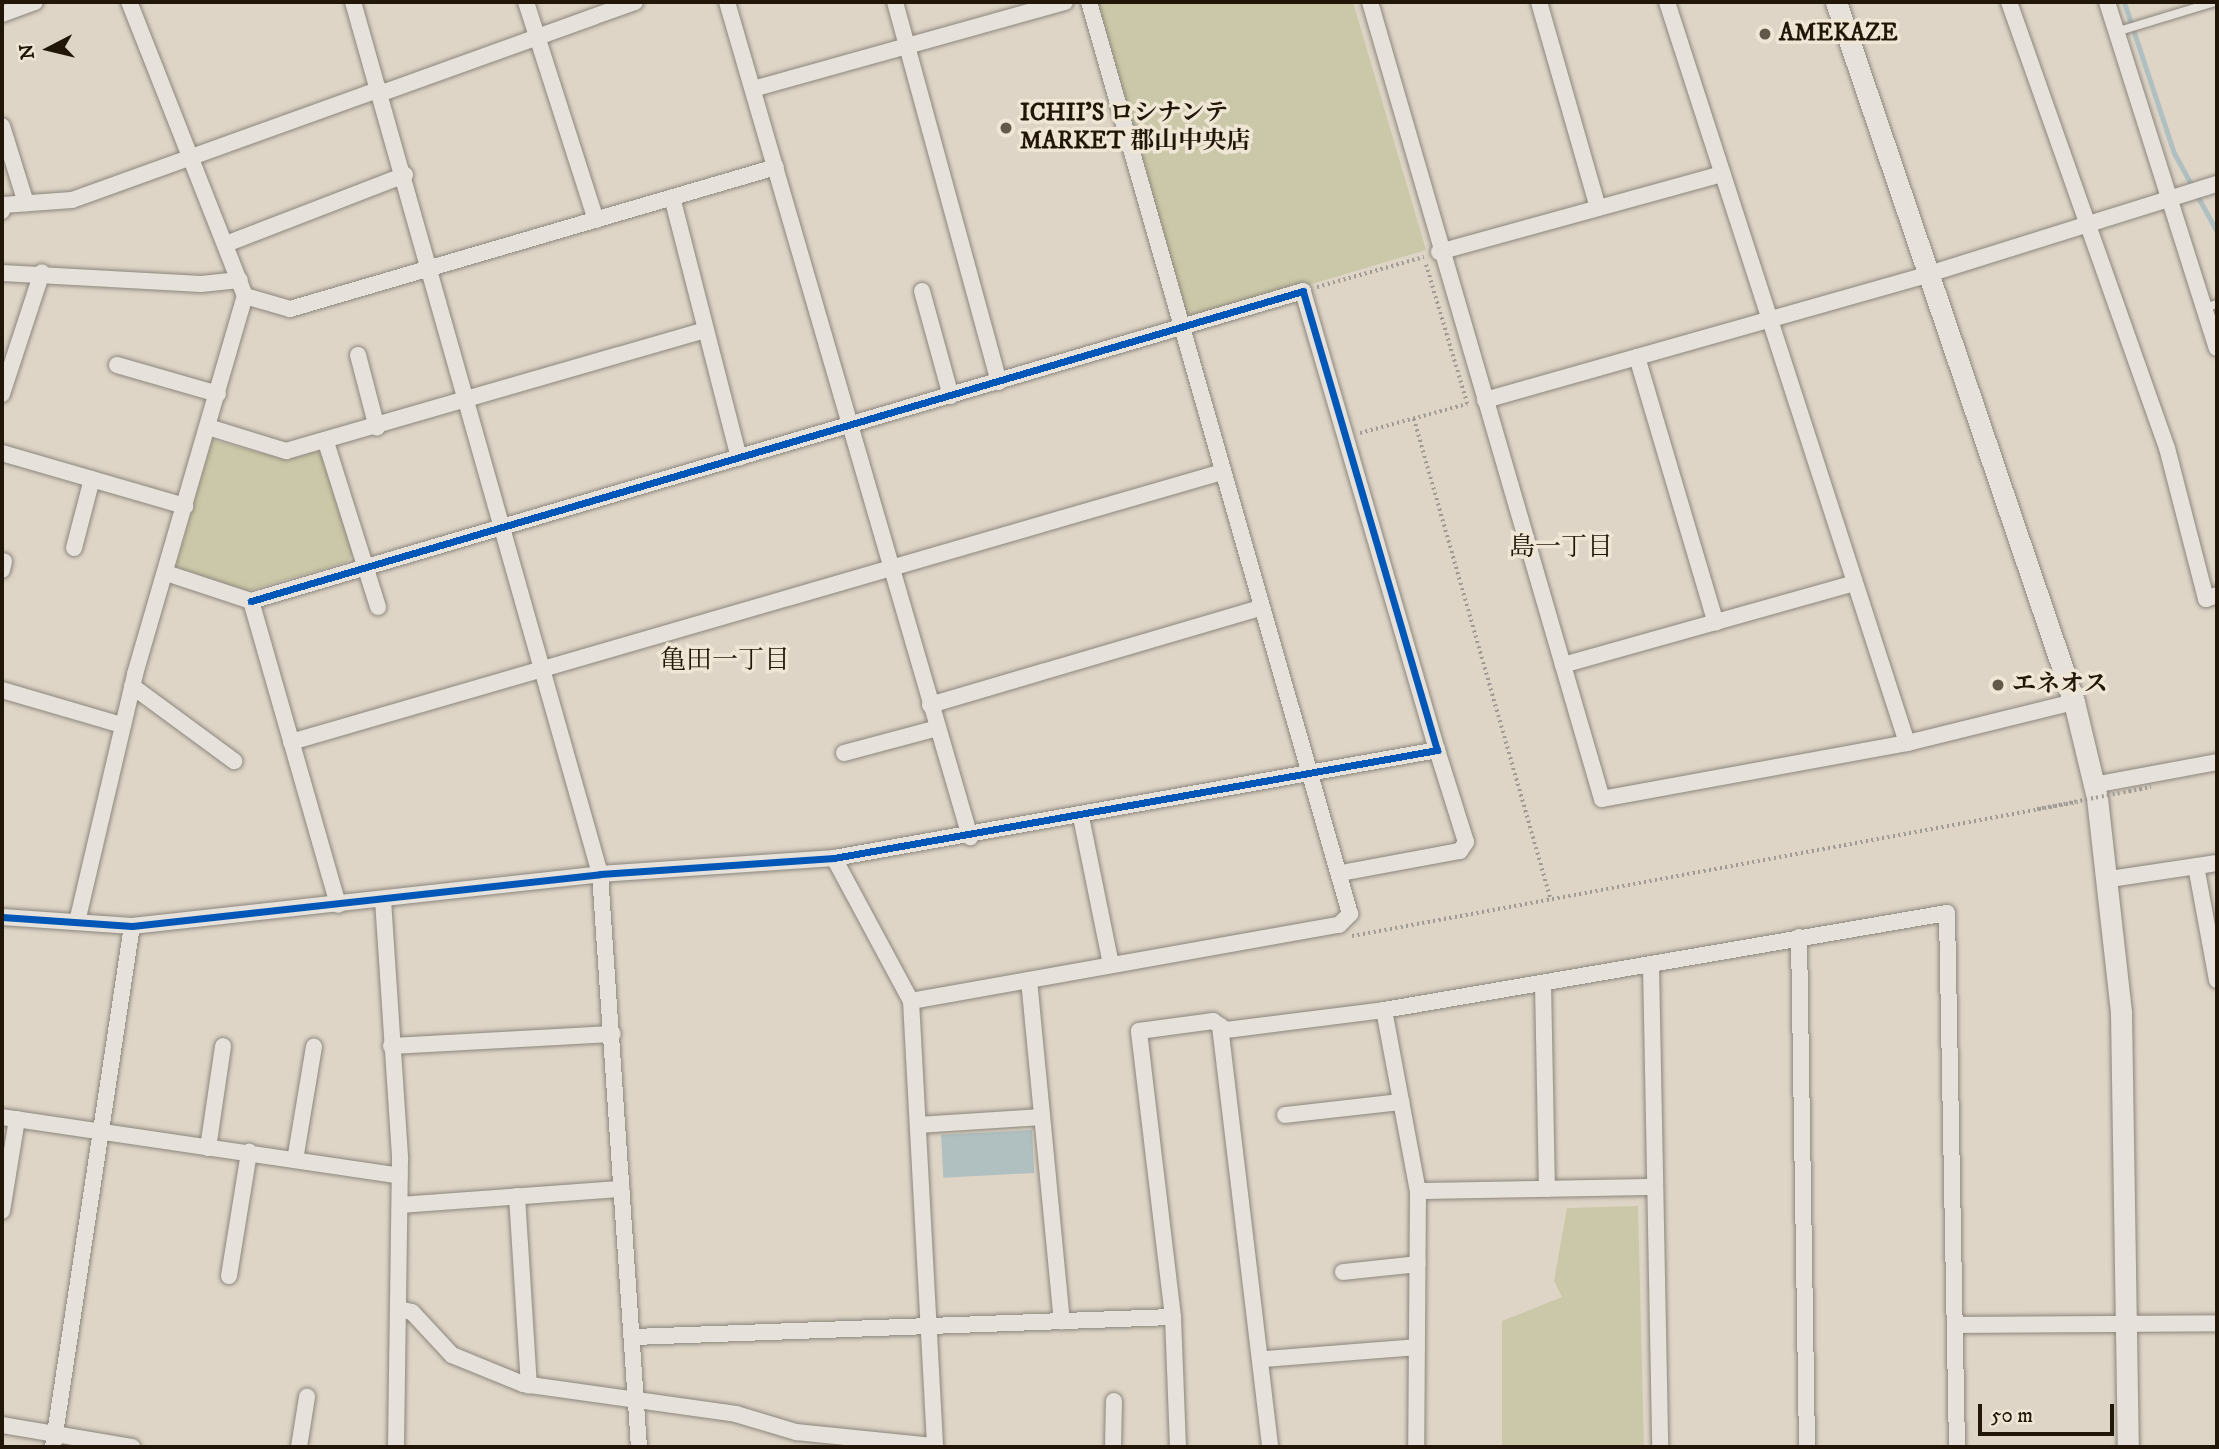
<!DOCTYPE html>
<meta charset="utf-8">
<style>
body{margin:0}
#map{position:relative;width:2219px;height:1449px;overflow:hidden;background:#ded5c7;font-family:"IM FELL DW Pica","Noto Serif JP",serif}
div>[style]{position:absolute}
.green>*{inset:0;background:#cac8a8}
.water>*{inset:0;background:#b0bfc0;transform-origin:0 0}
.stream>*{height:5px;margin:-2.5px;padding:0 2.5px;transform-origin:2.5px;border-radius:2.5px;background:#b0bfc0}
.path>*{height:3.5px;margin-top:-1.75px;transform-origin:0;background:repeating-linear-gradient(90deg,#a09b94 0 2px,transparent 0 5.5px)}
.roads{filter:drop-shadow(0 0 2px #8c867c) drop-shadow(0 0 2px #8c867c)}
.service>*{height:8px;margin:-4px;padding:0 4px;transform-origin:4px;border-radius:4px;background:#e6e1da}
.minor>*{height:16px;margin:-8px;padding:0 8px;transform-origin:8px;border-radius:8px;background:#e6e1da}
.tertiary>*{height:21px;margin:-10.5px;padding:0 10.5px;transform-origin:10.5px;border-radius:10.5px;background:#e6e1da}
.path-bridge>*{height:3.5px;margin-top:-1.75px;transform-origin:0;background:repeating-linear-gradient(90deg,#a09b94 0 2px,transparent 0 5.5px)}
.cycleway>*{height:7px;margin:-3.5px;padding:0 3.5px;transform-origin:3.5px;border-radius:3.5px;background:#0057b8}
.dots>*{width:19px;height:19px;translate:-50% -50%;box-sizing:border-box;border:4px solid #efe6d5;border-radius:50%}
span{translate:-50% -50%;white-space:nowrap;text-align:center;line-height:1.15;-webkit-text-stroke:7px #efe6d5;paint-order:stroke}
.poi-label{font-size:24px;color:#211608;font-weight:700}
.left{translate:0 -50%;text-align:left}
.neighbourhood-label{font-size:26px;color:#211608}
.frame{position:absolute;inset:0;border:4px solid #211608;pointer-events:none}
.north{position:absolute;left:14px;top:14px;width:70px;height:70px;-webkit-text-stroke:5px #efe6d5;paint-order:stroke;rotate:263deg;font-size:19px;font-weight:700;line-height:28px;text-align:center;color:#211608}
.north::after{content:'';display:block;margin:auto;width:24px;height:32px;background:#211608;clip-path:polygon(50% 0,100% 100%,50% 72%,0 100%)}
.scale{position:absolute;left:1978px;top:1404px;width:136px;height:32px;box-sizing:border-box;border:4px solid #211608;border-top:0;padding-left:9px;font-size:21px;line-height:24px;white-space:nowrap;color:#211608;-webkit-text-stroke:5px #efe6d5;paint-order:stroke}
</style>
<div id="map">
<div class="green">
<div style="clip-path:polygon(1095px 2px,1353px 2px,1426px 250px,1188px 321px)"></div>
<div style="clip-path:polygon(212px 440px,288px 460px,316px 451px,325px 455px,353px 554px,347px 562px,247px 591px,176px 567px)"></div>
<div style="clip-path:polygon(1638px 1206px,1644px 1447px,1502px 1447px,1502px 1321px,1562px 1297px,1554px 1281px,1567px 1208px)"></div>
</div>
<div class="water">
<div style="left:1032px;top:1130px;width:43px;height:91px;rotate:87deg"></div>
</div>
<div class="stream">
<div style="left:2124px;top:2px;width:159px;rotate:71.7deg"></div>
<div style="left:2174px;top:153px;width:90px;rotate:61.4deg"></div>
</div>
<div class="path">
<div style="left:1317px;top:287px;width:111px;rotate:-15.7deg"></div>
<div style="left:1414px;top:419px;width:499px;rotate:74.1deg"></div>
<div style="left:1360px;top:433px;width:111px;rotate:-15.2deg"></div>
<div style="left:1467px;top:404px;width:148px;rotate:-106.5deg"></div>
<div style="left:1352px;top:936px;width:738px;rotate:-10.46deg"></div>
</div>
<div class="roads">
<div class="service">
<div style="left:2116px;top:32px;width:103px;rotate:-16.9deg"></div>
<div style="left:2204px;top:308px;width:14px;rotate:-17deg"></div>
</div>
<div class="minor">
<div style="left:353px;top:2px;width:906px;rotate:74.18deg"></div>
<div style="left:600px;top:874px;width:574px;rotate:86.11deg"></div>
<div style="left:526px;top:2px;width:229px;rotate:72.2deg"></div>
<div style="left:727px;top:2px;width:870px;rotate:73.77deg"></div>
<div style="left:895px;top:2px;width:394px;rotate:74.7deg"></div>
<div style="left:1370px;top:2px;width:830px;rotate:73.77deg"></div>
<div style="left:1602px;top:799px;width:310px;rotate:-10.4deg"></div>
<div style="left:1907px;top:743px;width:172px;rotate:-13.8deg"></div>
<div style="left:1539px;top:2px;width:214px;rotate:74deg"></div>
<div style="left:1667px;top:2px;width:779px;rotate:72.05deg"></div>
<div style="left:2009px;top:2px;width:473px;rotate:70.5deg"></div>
<div style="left:2167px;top:448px;width:156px;rotate:75.5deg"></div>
<div style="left:2206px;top:599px;width:12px;rotate:-20deg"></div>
<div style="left:2107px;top:2px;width:363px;rotate:72.4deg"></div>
<div style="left:2px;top:14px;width:35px;rotate:-20deg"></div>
<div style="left:753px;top:89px;width:324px;rotate:-15.6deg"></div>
<div style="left:382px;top:93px;width:269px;rotate:-19.8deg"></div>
<div style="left:2px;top:126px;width:81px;rotate:72.7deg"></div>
<div style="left:673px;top:201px;width:265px;rotate:75.6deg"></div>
<div style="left:2px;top:211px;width:6px;rotate:-81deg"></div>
<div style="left:3px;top:205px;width:69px;rotate:-4.1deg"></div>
<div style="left:72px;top:200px;width:327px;rotate:-19.8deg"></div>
<div style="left:226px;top:244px;width:192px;rotate:-21.1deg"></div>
<div style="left:1439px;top:252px;width:294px;rotate:-15.4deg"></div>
<div style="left:2px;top:273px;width:199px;rotate:3.2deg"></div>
<div style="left:201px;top:284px;width:39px;rotate:-6deg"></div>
<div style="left:922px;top:291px;width:109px;rotate:74.6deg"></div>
<div style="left:245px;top:296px;width:47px;rotate:16.1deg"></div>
<div style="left:290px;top:309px;width:506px;rotate:-16.29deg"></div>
<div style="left:358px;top:355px;width:75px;rotate:75.4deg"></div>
<div style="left:1637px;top:357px;width:277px;rotate:73.5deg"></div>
<div style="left:117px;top:365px;width:105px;rotate:16deg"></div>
<div style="left:2px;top:394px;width:128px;rotate:-71.8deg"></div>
<div style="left:1485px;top:400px;width:462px;rotate:-15.8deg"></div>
<div style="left:1929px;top:274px;width:302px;rotate:-17.4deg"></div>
<div style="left:208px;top:427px;width:82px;rotate:17.1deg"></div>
<div style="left:286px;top:451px;width:437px;rotate:-16.1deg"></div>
<div style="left:326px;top:442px;width:173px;rotate:72.5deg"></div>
<div style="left:2px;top:453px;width:191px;rotate:16.2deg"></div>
<div style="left:74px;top:548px;width:71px;rotate:-75.4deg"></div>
<div style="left:2px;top:570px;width:9px;rotate:-77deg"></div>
<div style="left:166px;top:573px;width:89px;rotate:18.2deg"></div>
<div style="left:251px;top:601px;width:316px;rotate:74deg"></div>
<div style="left:1563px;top:665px;width:302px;rotate:-15.7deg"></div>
<div style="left:132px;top:686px;width:127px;rotate:36.3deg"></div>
<div style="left:2px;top:690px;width:125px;rotate:16.3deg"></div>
<div style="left:930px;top:705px;width:346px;rotate:-16.4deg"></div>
<div style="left:291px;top:742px;width:969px;rotate:-16.17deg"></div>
<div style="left:844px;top:753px;width:96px;rotate:-15deg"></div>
<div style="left:2094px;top:785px;width:125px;rotate:-10.6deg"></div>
<div style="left:1081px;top:817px;width:151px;rotate:78.5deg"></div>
<div style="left:834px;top:858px;width:162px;rotate:61.7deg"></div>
<div style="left:911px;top:1001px;width:447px;rotate:86.9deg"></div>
<div style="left:2196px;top:866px;width:116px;rotate:79.6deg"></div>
<div style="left:1341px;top:873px;width:121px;rotate:-10.5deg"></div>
<div style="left:1460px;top:851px;width:11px;rotate:-56deg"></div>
<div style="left:1466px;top:842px;width:96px;rotate:-107.5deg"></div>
<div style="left:2110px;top:879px;width:108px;rotate:-8.5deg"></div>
<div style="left:383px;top:900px;width:260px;rotate:86.2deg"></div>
<div style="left:400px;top:1159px;width:288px;rotate:90.8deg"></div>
<div style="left:2px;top:917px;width:130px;rotate:4deg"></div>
<div style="left:132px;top:926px;width:471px;rotate:-6.3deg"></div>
<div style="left:600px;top:874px;width:235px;rotate:-3.9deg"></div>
<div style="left:834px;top:858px;width:613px;rotate:-10.15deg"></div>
<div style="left:1437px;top:750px;width:478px;rotate:-106.3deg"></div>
<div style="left:1303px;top:291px;width:1097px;rotate:163.58deg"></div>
<div style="left:77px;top:922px;width:255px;rotate:-76.8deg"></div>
<div style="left:135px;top:674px;width:394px;rotate:-73.8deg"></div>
<div style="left:245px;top:296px;width:316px;rotate:-111.5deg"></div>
<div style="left:1799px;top:937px;width:510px;rotate:89.1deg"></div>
<div style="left:1651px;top:965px;width:482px;rotate:88.9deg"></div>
<div style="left:1029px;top:980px;width:343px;rotate:84.5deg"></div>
<div style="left:1543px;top:983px;width:206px;rotate:88.9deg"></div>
<div style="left:911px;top:1001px;width:435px;rotate:-10.1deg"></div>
<div style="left:1339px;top:925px;width:16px;rotate:-45deg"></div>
<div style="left:1350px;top:914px;width:949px;rotate:-105.97deg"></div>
<div style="left:1384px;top:1010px;width:184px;rotate:79.4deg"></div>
<div style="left:1418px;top:1191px;width:256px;rotate:90.4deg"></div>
<div style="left:1220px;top:1026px;width:424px;rotate:83.2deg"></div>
<div style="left:391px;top:1046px;width:222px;rotate:-3.1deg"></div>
<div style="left:1285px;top:1115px;width:117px;rotate:-6.4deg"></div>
<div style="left:2px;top:1117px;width:402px;rotate:8.4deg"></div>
<div style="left:918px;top:1125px;width:124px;rotate:-3.7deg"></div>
<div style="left:208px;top:1148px;width:103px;rotate:-81.6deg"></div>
<div style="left:295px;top:1160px;width:115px;rotate:-80.5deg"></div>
<div style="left:1418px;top:1191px;width:236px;rotate:-1deg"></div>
<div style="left:517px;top:1196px;width:190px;rotate:86.4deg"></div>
<div style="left:401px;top:1205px;width:221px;rotate:-4.2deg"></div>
<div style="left:2px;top:1211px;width:93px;rotate:-80.7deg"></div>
<div style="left:1343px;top:1272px;width:75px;rotate:-6.1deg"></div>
<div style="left:229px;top:1276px;width:126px;rotate:-80.8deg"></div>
<div style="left:399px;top:1309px;width:13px;rotate:13deg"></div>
<div style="left:412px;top:1312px;width:59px;rotate:47.1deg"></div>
<div style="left:452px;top:1355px;width:77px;rotate:22.2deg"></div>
<div style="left:523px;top:1384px;width:215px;rotate:8deg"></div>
<div style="left:736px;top:1414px;width:63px;rotate:16.7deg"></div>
<div style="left:796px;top:1432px;width:140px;rotate:5.8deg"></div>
<div style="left:1959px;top:1325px;width:258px;rotate:-0.4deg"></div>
<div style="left:634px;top:1337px;width:539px;rotate:-2.13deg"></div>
<div style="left:1265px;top:1359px;width:152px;rotate:-4.5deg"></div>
<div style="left:2px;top:1425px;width:132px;rotate:9.6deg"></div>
<div style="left:53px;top:1447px;width:527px;rotate:-81.38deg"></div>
<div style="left:299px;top:1447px;width:51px;rotate:-80.9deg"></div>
<div style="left:1113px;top:1447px;width:46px;rotate:-88.8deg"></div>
<div style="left:1178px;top:1447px;width:130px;rotate:-92.2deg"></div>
<div style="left:1173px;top:1317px;width:288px;rotate:-96.8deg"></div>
<div style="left:1139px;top:1031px;width:75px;rotate:-7.7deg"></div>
<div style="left:1213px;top:1021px;width:16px;rotate:35deg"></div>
<div style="left:1226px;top:1030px;width:159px;rotate:-7.2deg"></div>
<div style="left:1384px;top:1010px;width:571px;rotate:-9.78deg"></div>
<div style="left:1947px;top:913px;width:534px;rotate:88.93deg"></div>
</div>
<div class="tertiary">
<div style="left:1836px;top:2px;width:739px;rotate:71.22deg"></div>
<div style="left:2074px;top:702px;width:99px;rotate:76.5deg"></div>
<div style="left:2097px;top:798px;width:216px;rotate:83.6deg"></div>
<div style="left:2121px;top:1013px;width:434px;rotate:89.1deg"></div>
</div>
</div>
<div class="path-bridge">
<div style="left:2037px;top:809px;width:116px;rotate:-10.9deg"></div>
</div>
<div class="cycleway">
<div style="left:2px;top:917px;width:130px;rotate:4deg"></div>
<div style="left:132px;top:926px;width:471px;rotate:-6.3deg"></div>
<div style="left:600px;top:874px;width:235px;rotate:-3.9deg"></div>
<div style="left:834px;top:858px;width:613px;rotate:-10.15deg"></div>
<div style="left:1437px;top:750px;width:478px;rotate:-106.3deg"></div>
<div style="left:1303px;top:291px;width:1097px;rotate:163.58deg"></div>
</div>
<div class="dots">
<div style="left:1765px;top:34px;background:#63594b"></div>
<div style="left:1006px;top:128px;background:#63594b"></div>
<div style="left:1998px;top:685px;background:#63594b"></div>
</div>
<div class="poi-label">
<span class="left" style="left:1779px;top:34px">AMEKAZE</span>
<span class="left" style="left:1020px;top:128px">ICHII’S ロシナンテ<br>MARKET 郡山中央店</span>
<span class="left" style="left:2012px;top:685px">エネオス</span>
</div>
<div class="neighbourhood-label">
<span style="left:1561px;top:548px">島一丁目</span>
<span style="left:725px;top:661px">亀田一丁目</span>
</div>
<div class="frame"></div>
<div class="north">N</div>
<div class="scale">50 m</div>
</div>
